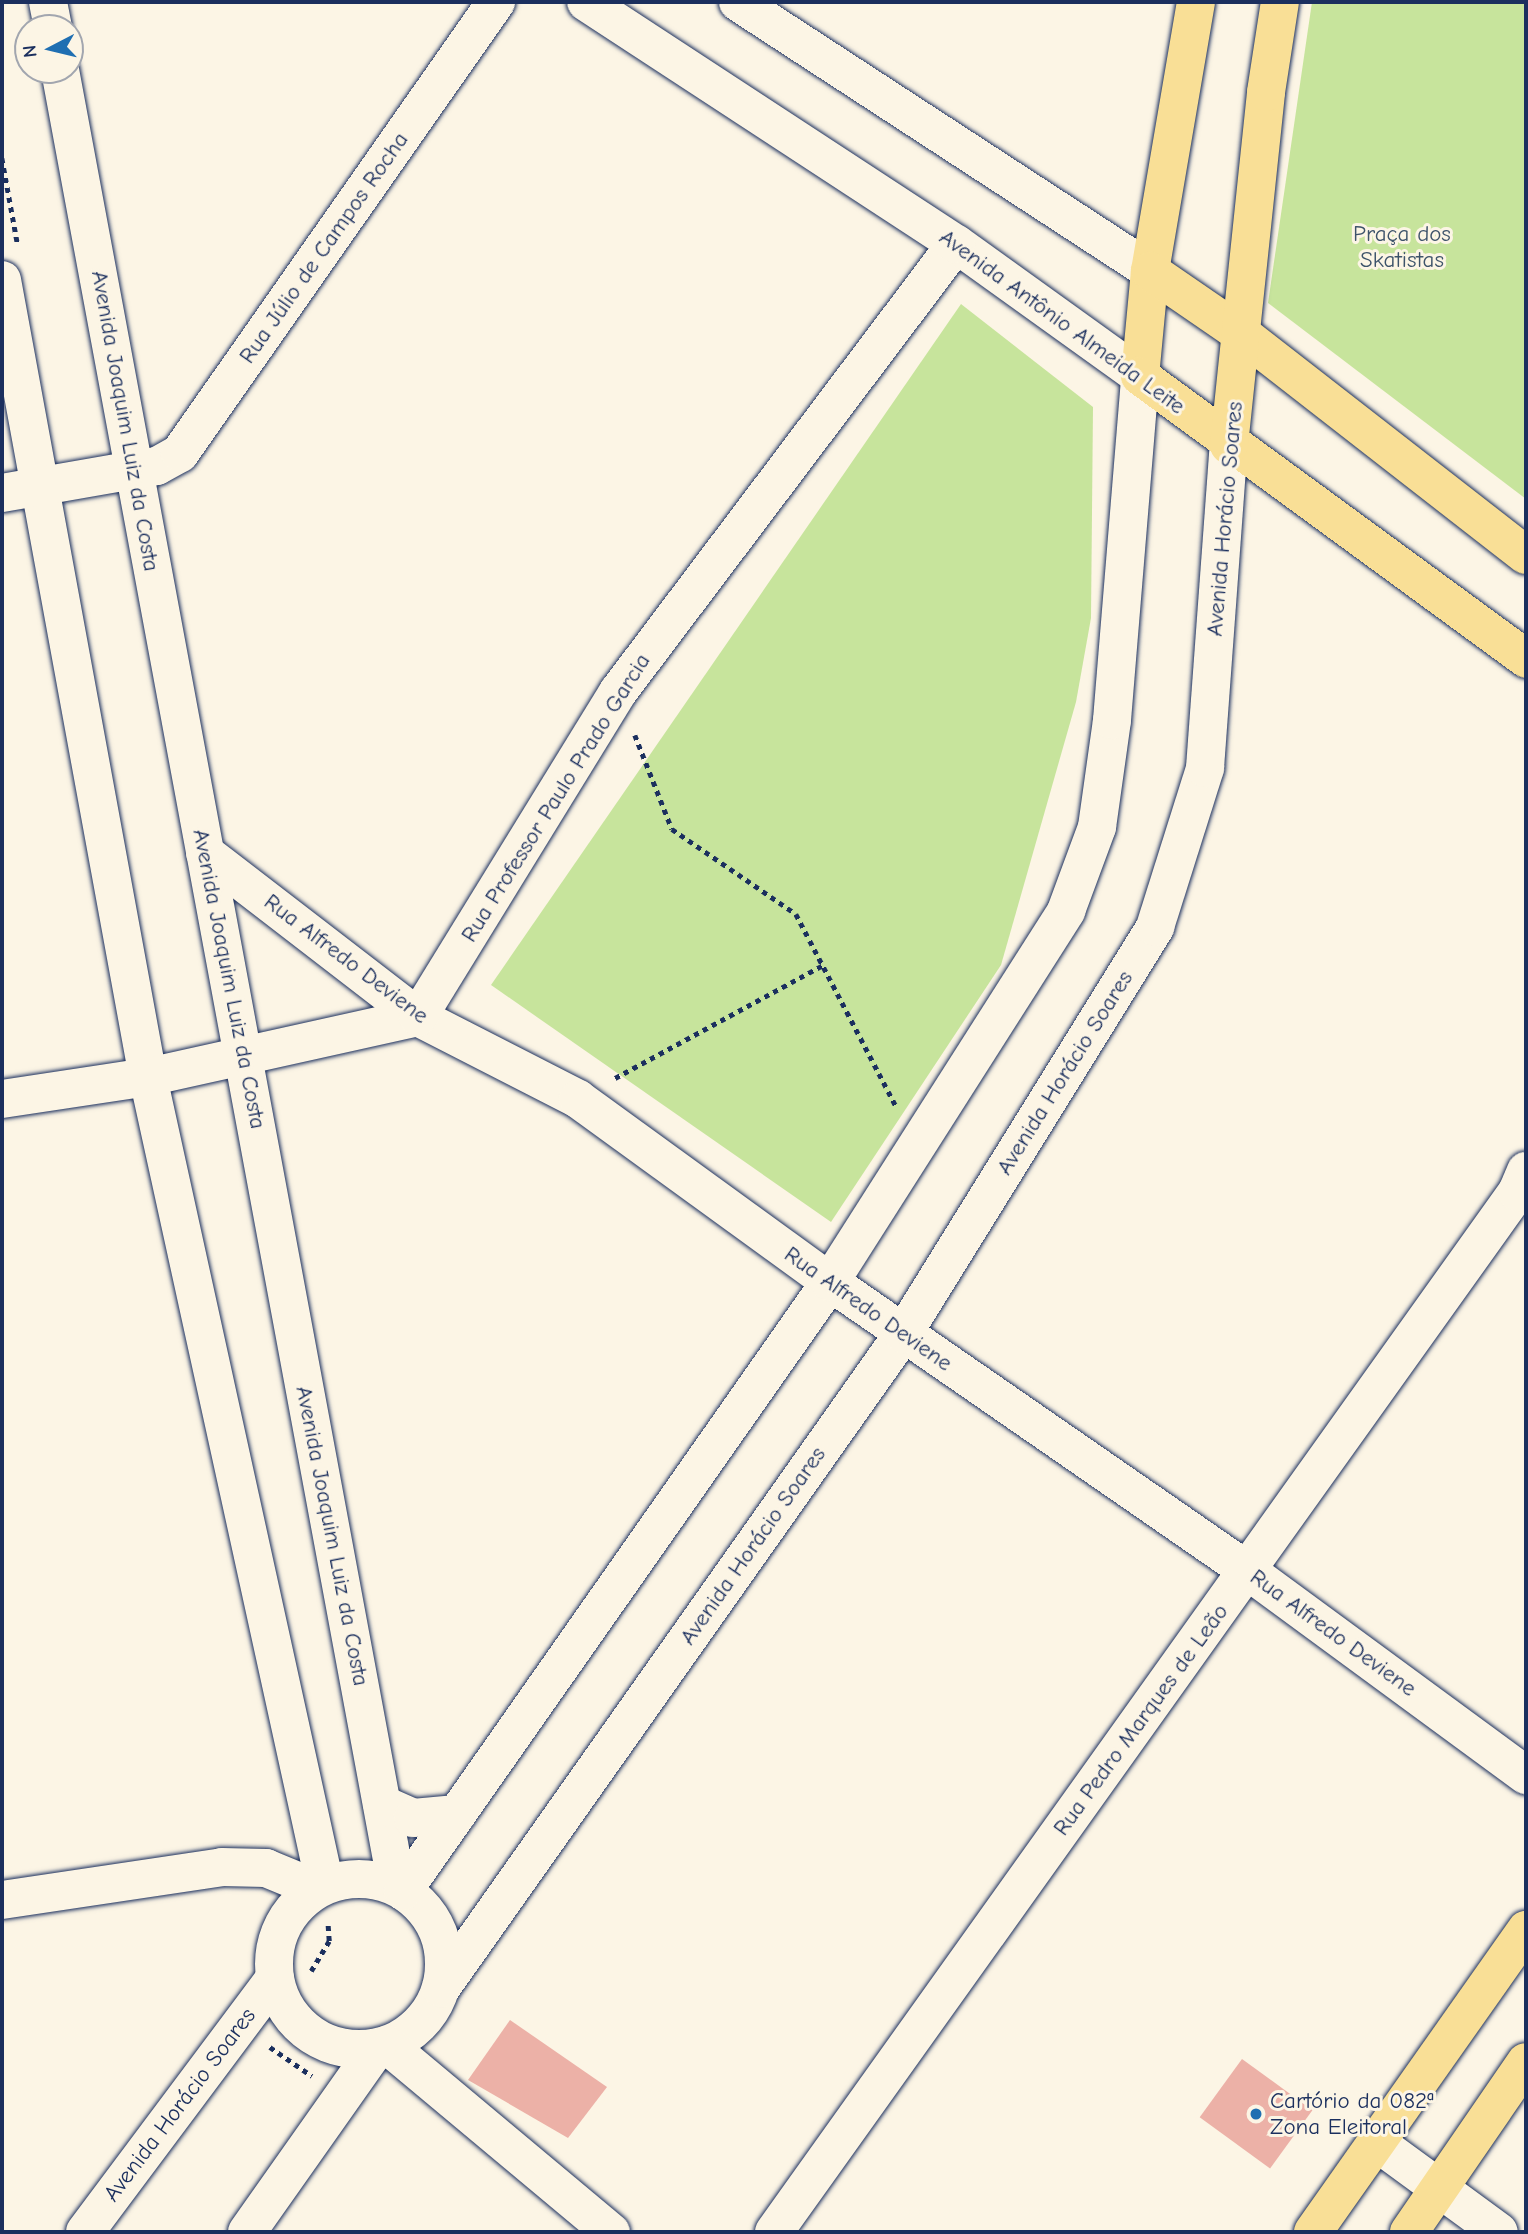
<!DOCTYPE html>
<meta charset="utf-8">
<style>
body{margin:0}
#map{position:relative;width:1528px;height:2234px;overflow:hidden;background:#fcf5e5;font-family:"Comic Neue",sans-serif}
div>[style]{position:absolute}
.green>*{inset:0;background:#c7e49c}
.building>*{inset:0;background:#ecb1a7;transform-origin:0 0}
.path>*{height:4.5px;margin-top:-2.25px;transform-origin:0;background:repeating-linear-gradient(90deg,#1b2f5e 0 5px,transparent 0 10px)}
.roads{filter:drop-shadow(0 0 2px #1b2f5e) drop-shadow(0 0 2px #1b2f5e)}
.minor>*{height:38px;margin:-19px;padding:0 19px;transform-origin:19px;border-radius:19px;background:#fcf5e5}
.minor>.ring{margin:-19px;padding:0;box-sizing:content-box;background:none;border:38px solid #fcf5e5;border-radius:50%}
.major>*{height:38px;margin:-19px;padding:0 19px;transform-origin:19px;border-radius:19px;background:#f9df96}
.dots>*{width:19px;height:19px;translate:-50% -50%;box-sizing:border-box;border:4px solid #fcf5e5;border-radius:50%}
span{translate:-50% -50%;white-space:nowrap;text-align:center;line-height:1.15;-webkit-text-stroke:6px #fcf5e5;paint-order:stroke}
.park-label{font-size:23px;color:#3d536a}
.street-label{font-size:23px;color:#1b2f5e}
.poi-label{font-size:23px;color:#1b2f5e}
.left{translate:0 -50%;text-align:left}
.frame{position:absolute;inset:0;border:4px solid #1b2f5e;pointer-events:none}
.north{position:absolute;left:14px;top:14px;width:70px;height:70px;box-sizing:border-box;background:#fcf5e5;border:2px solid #a2a6af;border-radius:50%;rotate:263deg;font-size:19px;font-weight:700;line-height:28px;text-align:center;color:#1b2f5e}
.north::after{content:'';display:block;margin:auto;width:24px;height:32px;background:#1f6fb2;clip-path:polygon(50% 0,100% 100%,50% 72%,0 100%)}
</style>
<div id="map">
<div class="green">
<div style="clip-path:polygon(1312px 2px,1526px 2px,1526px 499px,1268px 303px)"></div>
<div style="clip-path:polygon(961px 304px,1093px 407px,1091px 618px,1076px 702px,1001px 965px,831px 1222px,491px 985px)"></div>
</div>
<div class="building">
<div style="clip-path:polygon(510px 2020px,607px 2087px,568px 2138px,468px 2080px)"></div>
<div style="left:1242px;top:2059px;width:87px;height:72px;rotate:36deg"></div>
</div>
<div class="path">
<div style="left:2px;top:158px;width:89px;rotate:79.7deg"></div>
<div style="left:635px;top:735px;width:101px;rotate:68.5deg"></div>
<div style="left:672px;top:829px;width:150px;rotate:34.4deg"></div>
<div style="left:796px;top:914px;width:219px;rotate:62.5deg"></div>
<div style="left:615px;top:1078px;width:237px;rotate:-28.5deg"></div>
<div style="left:311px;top:1971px;width:35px;rotate:-59deg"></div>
<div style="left:329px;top:1941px;width:16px;rotate:-94deg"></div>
<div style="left:270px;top:2047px;width:51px;rotate:34.6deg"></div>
</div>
<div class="roads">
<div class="minor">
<div style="left:48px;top:2px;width:26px;rotate:79deg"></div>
<div style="left:738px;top:2px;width:492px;rotate:33.1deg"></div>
<div style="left:60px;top:70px;width:1848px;rotate:79.49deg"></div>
<div style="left:2px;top:280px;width:810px;rotate:79.62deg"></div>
<div style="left:148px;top:1077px;width:827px;rotate:77.64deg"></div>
<div style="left:2px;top:493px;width:157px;rotate:-9.9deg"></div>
<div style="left:157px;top:466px;width:26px;rotate:-29deg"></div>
<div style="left:180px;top:453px;width:551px;rotate:-54.98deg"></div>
<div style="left:205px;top:853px;width:269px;rotate:37.6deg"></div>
<div style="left:418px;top:1017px;width:180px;rotate:27.1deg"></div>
<div style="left:578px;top:1099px;width:311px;rotate:36deg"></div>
<div style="left:830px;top:1282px;width:508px;rotate:34.66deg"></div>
<div style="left:1248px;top:1571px;width:345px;rotate:36.3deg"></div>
<div style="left:2px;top:1099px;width:148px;rotate:-8.6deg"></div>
<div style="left:148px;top:1077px;width:277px;rotate:-12.5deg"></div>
<div style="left:418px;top:1017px;width:382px;rotate:-58.4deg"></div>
<div style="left:618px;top:692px;width:561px;rotate:-52.97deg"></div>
<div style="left:382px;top:1804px;width:34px;rotate:24deg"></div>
<div style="left:413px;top:1818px;width:44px;rotate:-5.2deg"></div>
<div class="ring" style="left:274px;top:1879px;width:132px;height:132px"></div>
<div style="left:403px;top:1891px;width:744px;rotate:-54.96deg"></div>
<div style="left:830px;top:1282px;width:440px;rotate:-57.5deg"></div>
<div style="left:1066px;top:911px;width:90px;rotate:-69.7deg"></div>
<div style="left:1097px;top:827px;width:108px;rotate:-82deg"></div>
<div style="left:1112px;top:720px;width:345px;rotate:-85.3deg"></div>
<div style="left:1140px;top:376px;width:226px;rotate:-144.3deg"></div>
<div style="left:956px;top:244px;width:442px;rotate:-146.8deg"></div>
<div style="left:2px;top:1900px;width:222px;rotate:-8.5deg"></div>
<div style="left:222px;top:1867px;width:44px;rotate:1.3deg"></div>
<div style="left:266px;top:1868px;width:55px;rotate:22.4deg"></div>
<div style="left:441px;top:1988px;width:801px;rotate:-54.76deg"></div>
<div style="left:903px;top:1334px;width:479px;rotate:-58.2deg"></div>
<div style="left:1155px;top:927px;width:167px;rotate:-72.5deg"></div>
<div style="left:1205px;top:768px;width:324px;rotate:-85.8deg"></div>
<div style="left:387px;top:2045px;width:292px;rotate:39.9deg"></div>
<div style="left:1376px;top:2142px;width:152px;rotate:36.2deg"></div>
<div style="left:85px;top:2232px;width:317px;rotate:-53.2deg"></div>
<div style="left:247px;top:2232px;width:225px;rotate:-54.8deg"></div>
<div style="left:774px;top:2232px;width:1278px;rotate:-54.46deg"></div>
<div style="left:1517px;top:1192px;width:23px;rotate:-67deg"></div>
</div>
<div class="major">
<div style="left:1196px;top:2px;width:273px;rotate:99.7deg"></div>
<div style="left:1150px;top:271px;width:105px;rotate:95.4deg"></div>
<div style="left:1140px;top:376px;width:479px;rotate:36.2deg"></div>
<div style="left:1150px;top:271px;width:113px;rotate:34.5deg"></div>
<div style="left:1243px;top:335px;width:358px;rotate:37.9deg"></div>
<div style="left:1229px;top:445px;width:355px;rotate:-84deg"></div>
<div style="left:1266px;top:92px;width:91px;rotate:-81.2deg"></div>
<div style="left:1313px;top:2232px;width:370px;rotate:-54.8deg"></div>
<div style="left:1409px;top:2232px;width:206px;rotate:-55.5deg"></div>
</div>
</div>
<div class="dots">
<div style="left:1256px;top:2114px;background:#1f6fb2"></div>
</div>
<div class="park-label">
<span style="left:1402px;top:247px">Praça dos<br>Skatistas</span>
</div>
<div class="street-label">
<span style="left:324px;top:248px;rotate:-55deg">Rua Júlio de Campos Rocha</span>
<span style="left:1062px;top:322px;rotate:36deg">Avenida Antônio Almeida Leite</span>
<span style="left:125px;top:421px;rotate:80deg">Avenida Joaquim Luiz da Costa</span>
<span style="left:1225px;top:519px;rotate:-85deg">Avenida Horácio Soares</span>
<span style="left:556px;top:798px;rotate:-58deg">Rua Professor Paulo Prado Garcia</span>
<span style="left:346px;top:959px;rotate:37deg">Rua Alfredo Deviene</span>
<span style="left:229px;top:979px;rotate:79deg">Avenida Joaquim Luiz da Costa</span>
<span style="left:1065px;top:1073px;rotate:-58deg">Avenida Horácio Soares</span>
<span style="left:868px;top:1309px;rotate:35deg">Rua Alfredo Deviene</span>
<span style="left:332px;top:1536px;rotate:79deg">Avenida Joaquim Luiz da Costa</span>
<span style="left:753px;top:1546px;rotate:-55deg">Avenida Horácio Soares</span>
<span style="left:1333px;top:1633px;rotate:36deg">Rua Alfredo Deviene</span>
<span style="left:1141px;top:1720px;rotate:-54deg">Rua Pedro Marques de Leão</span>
<span style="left:180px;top:2105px;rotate:-53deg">Avenida Horácio Soares</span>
</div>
<div class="poi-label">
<span class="left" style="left:1270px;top:2114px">Cartório da 082ª<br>Zona Eleitoral</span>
</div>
<div class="frame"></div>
<div class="north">N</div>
</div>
